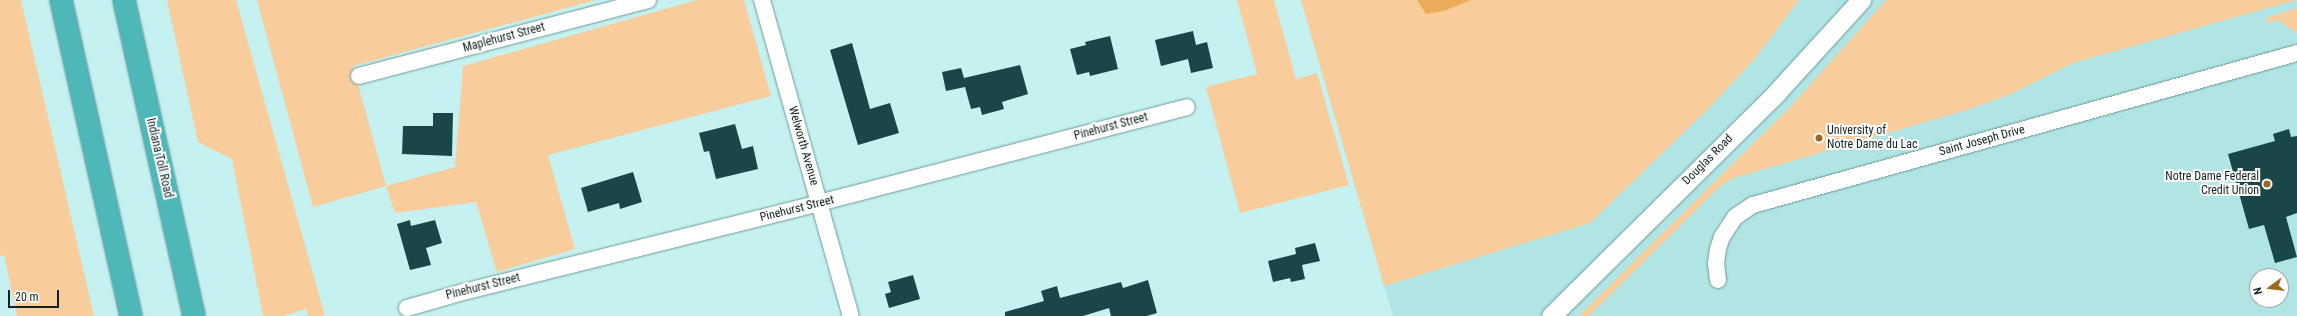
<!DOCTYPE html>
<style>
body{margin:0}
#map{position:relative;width:2297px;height:316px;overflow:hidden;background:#c5f1f0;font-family:"Roboto Condensed",sans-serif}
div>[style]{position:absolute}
.built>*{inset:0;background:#b0e5e4}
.green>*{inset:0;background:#f8cd9b}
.water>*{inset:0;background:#ecac5b}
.building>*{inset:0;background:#194747}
.roads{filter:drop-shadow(0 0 1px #709a99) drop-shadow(0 0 1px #709a99)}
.minor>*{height:16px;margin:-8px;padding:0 8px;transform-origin:8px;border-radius:8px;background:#fff}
.tertiary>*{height:19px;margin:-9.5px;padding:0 9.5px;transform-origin:9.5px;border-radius:9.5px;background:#fff}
.motorway>*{height:22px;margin:-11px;padding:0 11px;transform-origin:11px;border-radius:11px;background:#4db8b7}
.dots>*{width:11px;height:11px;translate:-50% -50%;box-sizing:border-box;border:2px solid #fff;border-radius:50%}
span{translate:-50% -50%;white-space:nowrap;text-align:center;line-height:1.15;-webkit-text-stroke:4px #fff;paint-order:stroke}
.street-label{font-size:12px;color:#122}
.poi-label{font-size:12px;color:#122}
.left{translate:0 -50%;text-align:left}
.right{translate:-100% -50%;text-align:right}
.north{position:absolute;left:2249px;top:268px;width:40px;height:40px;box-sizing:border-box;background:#fff;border:1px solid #a0a7a7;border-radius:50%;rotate:255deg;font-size:11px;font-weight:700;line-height:16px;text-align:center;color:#122}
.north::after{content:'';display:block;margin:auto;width:14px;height:18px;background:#9b681e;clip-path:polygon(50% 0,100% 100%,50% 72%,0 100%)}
.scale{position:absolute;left:8px;top:290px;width:51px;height:18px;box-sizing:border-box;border:2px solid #122;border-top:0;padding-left:5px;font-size:12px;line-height:14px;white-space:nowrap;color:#122;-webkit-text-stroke:3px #fff;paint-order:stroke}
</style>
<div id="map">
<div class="built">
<div style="clip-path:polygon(evenodd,1301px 0,2297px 0,2297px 316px,1393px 316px,1301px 0,2257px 276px,2281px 276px,2281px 300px,2257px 300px,2257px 276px)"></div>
</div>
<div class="green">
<div style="clip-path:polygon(0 0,21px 0,94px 316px,17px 316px,4px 255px,0 256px)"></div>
<div style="clip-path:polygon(167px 0,236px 0,325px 316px,308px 316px,306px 309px,282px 316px,263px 316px,232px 159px,198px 142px)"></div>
<div style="clip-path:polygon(257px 0,596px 0,353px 66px,386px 186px,455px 167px,463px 66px,697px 0,744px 0,771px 96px,548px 155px,575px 249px,497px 272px,476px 202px,395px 213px,386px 186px,313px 207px)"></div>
<div style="clip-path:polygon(1237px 0,1274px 0,1296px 79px,1317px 73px,1349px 185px,1240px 213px,1206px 87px,1257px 74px)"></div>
<div style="clip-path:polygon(1301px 0,1799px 0,1753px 61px,1707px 110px,1590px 223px,1384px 286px)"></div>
<div style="clip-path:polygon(1886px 0,2296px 0,2073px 63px,2011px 94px,1970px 109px,1734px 178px,1720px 186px,1589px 316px,1579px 316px,1791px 106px)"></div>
<div style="clip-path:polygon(2297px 8px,2297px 33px,2278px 20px,2268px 23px,2266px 18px)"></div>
</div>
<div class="water">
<div style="clip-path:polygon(1417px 0,1471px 0,1444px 11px,1426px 14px)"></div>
</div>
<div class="building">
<div style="clip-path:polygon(1193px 31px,1196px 45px,1207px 42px,1213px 68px,1191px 73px,1188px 59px,1161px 66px,1155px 40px)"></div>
<div style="clip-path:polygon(1110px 36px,1118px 69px,1090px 76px,1089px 72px,1077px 75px,1070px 49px,1086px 45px,1085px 42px)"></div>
<div style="clip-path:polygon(852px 43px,870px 109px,890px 103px,899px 133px,858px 145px,830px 50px)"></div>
<div style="clip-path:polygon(1020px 65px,1028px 94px,1002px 102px,1004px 109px,982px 115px,980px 107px,971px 109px,965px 87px,946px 91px,942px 72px,961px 68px,964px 78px)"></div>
<div style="clip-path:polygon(433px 113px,453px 113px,452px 156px,402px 154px,403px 126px,433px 126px)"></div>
<div style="clip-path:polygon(735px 124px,742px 149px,753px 146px,758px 169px,716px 179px,709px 151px,704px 152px,699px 133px)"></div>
<div style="clip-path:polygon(2289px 129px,2291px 137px,2297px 136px,2297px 213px,2286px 217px,2297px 257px,2275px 263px,2264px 225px,2249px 229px,2228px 154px,2275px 141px,2273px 134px)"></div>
<div style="clip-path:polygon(633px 172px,642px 202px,620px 209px,619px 203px,588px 212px,581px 188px)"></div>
<div style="clip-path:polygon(410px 220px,411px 226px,435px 220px,442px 243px,426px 248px,431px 265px,410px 270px,397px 224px)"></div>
<div style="clip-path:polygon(1315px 243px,1320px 261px,1302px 265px,1305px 279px,1291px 282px,1290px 278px,1273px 282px,1268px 261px,1296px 254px,1295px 248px)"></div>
<div style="clip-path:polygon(913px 275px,920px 299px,889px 308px,885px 294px,891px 292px,888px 282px)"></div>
<div style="clip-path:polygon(1148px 280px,1157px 313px,1147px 316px,1111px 316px,1109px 308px,1083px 316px,1005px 316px,1005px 312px,1044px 301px,1041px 291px,1057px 286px,1060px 298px,1121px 282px,1123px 288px)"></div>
</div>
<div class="roads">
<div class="minor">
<div style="left:762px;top:0;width:328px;rotate:74.3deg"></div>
<div style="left:359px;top:76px;width:299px;rotate:-14.7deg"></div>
<div style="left:1718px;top:280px;width:17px;rotate:-97deg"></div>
<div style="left:1716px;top:263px;width:14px;rotate:-82deg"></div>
<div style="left:1718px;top:249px;width:13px;rotate:-72deg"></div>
<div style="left:1722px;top:237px;width:24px;rotate:-57deg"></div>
<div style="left:1735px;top:217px;width:22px;rotate:-34deg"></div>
<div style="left:1753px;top:205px;width:565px;rotate:-15.61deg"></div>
<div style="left:407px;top:308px;width:58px;rotate:-15.9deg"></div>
<div style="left:463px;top:292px;width:367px;rotate:-14deg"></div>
<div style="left:819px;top:203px;width:380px;rotate:-14.6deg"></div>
</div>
<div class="tertiary">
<div style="left:1551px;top:316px;width:318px;rotate:-44.7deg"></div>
<div style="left:1777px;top:92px;width:125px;rotate:-47.6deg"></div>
</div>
<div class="motorway">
<div style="left:61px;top:0;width:324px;rotate:77.5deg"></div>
<div style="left:124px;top:0;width:324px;rotate:77.5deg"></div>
</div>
</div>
<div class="dots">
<div style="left:1819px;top:138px;background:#9b681e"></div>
<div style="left:2267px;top:184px;background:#9b681e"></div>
</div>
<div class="street-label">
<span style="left:504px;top:38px;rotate:-15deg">Maplehurst Street</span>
<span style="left:1111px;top:127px;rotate:-15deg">Pinehurst Street</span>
<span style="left:1982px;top:141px;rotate:-15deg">Saint Joseph Drive</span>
<span style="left:803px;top:146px;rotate:74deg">Welworth Avenue</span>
<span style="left:159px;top:158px;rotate:77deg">Indiana Toll Road</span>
<span style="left:1708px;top:160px;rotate:-45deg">Douglas Road</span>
<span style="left:797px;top:209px;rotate:-14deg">Pinehurst Street</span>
<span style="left:483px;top:287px;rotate:-14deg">Pinehurst Street</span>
</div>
<div class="poi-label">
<span class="left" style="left:1827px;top:138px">University of<br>Notre Dame du Lac</span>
<span class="right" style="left:2259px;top:184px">Notre Dame Federal<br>Credit Union</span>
</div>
<div class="north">N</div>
<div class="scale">20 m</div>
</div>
